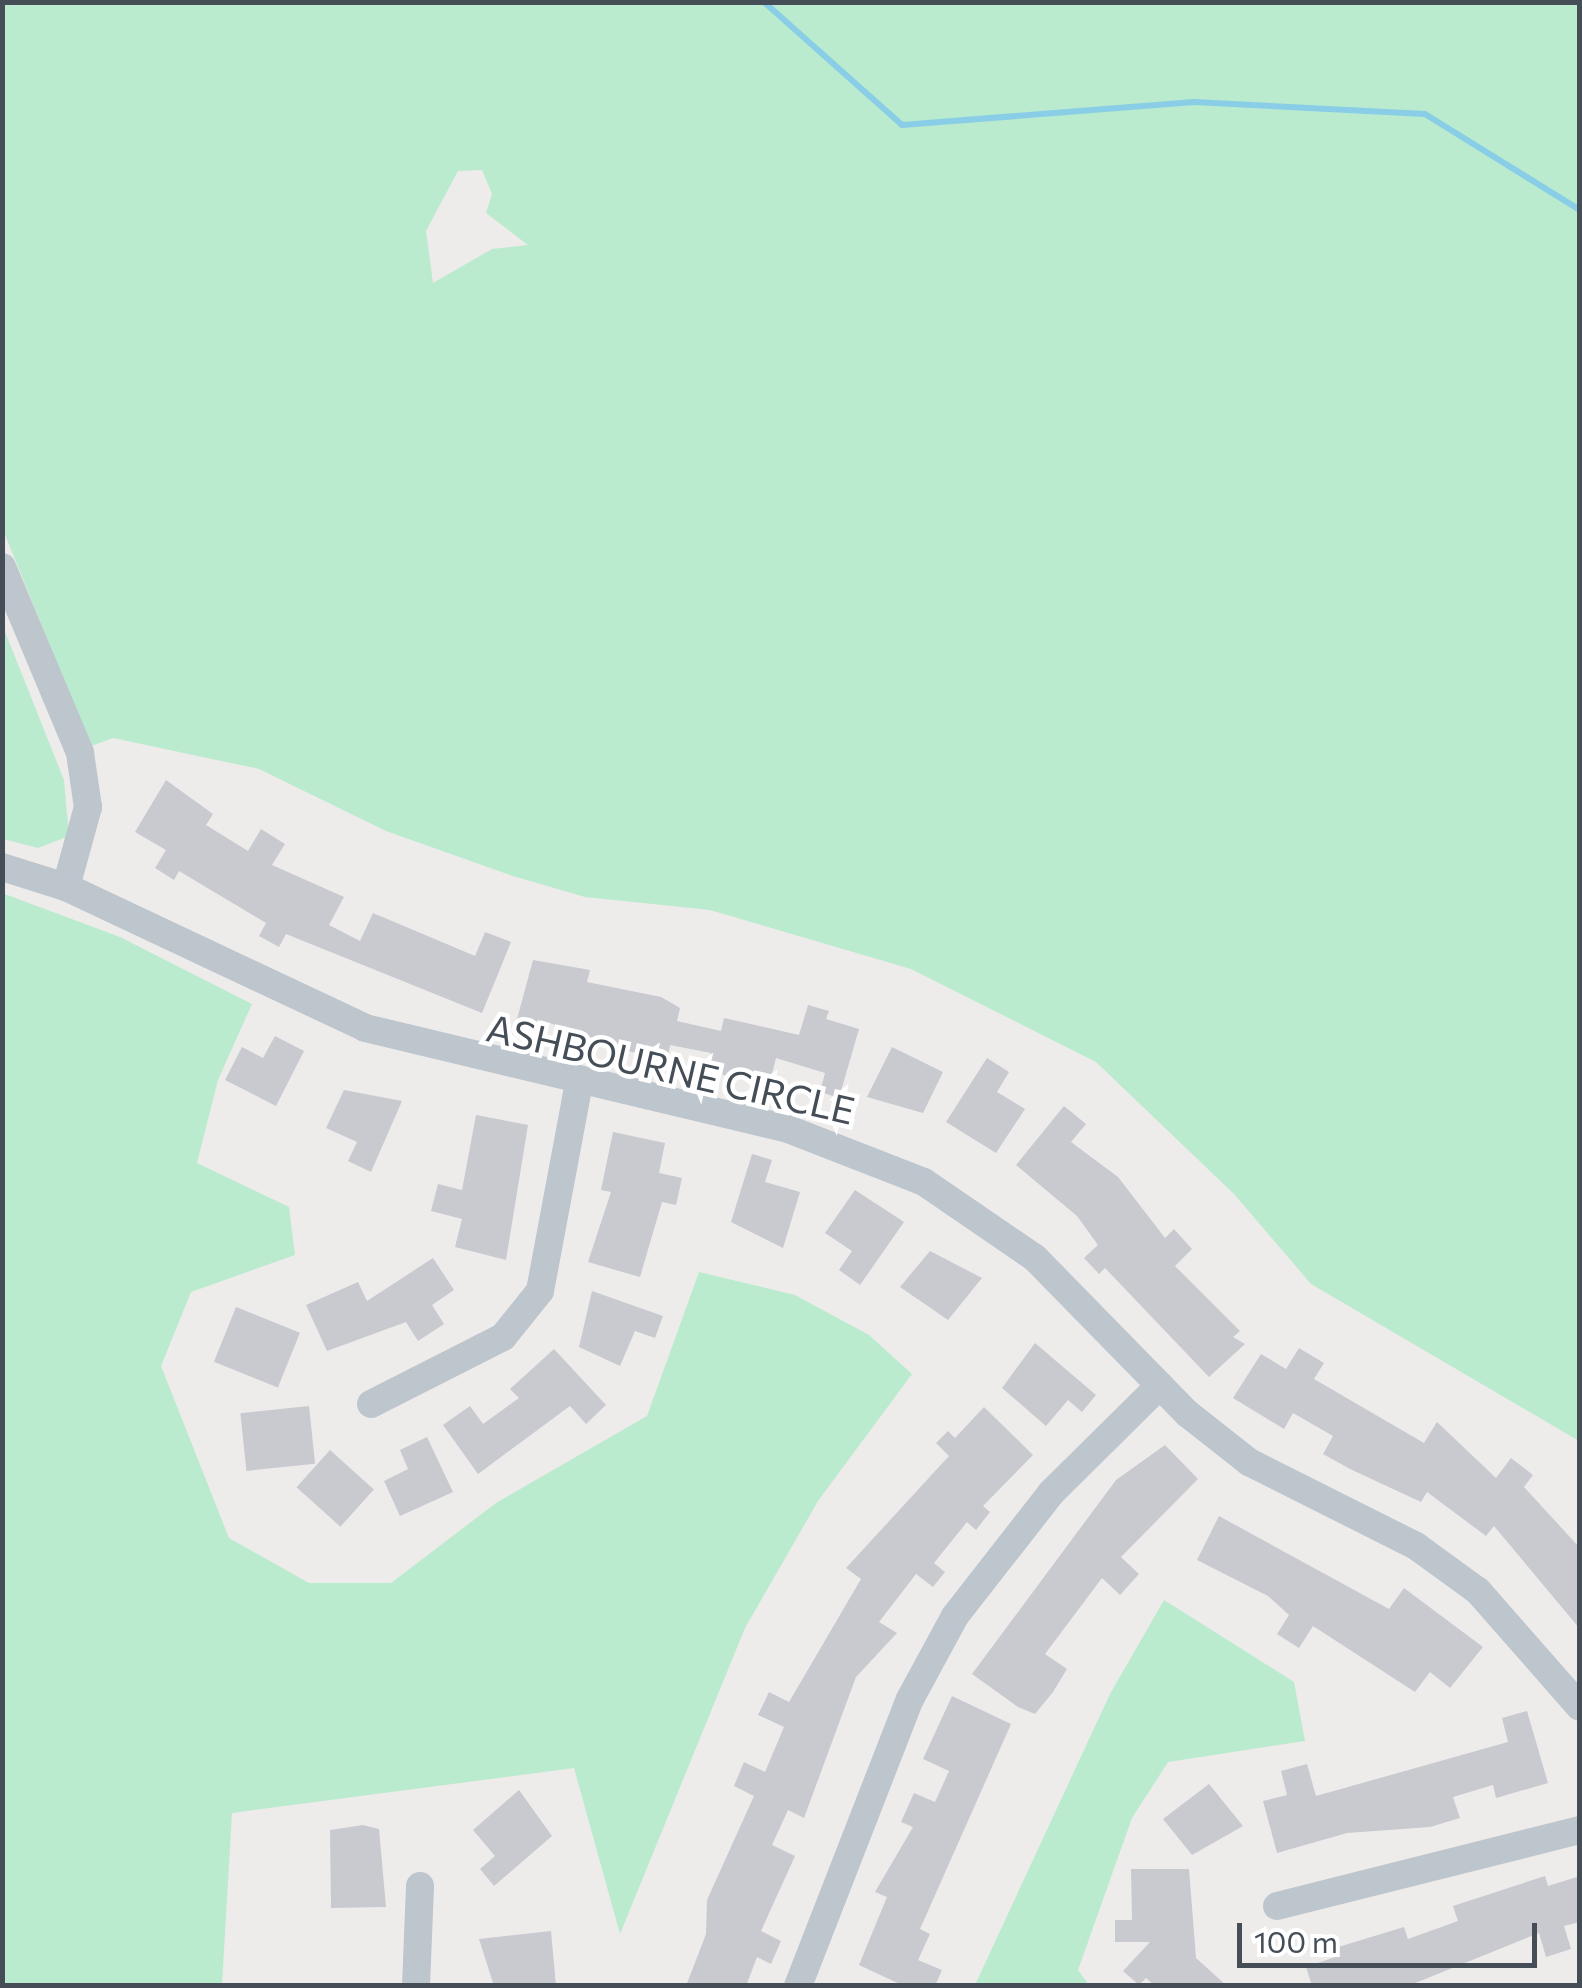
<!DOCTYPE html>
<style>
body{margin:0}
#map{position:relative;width:1582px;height:1988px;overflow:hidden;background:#eeebeb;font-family:Commissioner,sans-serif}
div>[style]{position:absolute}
.green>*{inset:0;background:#baebcf}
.stream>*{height:6px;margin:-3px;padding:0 3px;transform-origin:3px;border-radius:3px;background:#89cee6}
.building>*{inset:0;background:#c8cad0;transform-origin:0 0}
.minor>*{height:28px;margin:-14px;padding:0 14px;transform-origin:14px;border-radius:14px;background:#bdc5cd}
span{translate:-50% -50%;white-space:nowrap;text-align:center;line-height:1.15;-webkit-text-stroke:9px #fff;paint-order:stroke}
.street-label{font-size:38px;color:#454e57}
.frame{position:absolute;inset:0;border:5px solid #454e57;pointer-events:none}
.scale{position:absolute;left:1237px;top:1923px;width:300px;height:45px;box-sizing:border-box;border:5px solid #454e57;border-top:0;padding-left:12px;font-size:30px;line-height:35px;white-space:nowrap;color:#454e57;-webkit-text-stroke:8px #fff;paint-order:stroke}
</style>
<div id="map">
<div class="green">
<div style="clip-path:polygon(evenodd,2px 3px,1579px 3px,1579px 1441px,1311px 1284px,1234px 1194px,1096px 1062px,911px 969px,710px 910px,585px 897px,513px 876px,386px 831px,259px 769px,113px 738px,91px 746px,3px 530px,2px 3px,482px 170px,492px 194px,486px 213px,528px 245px,492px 249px,433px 283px,426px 231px,458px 171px,482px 170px)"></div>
<div style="clip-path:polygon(2px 624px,64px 780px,69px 836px,38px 848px,3px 839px)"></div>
<div style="clip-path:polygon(2px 893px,120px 937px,252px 1004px,218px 1080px,197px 1163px,289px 1207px,295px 1255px,191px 1292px,161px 1366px,229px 1538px,309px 1583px,391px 1583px,496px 1503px,647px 1416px,699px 1272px,795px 1295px,869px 1335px,912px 1374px,818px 1501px,745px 1628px,620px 1934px,574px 1768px,232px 1813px,222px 1985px,3px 1985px)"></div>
<div style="clip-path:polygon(1164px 1600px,1294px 1682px,1305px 1741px,1168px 1762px,1132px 1818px,1078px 1970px,1089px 1985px,975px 1985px,1110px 1694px)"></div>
</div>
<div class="stream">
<div style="left:764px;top:2px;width:185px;rotate:41.7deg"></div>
<div style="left:902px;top:125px;width:293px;rotate:-4.5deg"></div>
<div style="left:1194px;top:102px;width:231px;rotate:3deg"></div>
<div style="left:1425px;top:114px;width:182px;rotate:31.8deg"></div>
</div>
<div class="building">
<div style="clip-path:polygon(166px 780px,213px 814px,206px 825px,248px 851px,261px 829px,285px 844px,272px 865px,344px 897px,329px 925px,360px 941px,373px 913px,475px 956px,485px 932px,511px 942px,482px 1013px,286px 934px,279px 947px,259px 936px,266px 923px,179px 871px,174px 880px,155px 868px,166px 850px,135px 832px)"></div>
<div style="clip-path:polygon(533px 960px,590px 970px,587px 982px,661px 997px,680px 1008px,677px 1021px,721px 1031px,724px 1018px,799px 1035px,808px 1005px,829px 1011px,826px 1019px,859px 1029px,839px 1098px,820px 1092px,825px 1073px,776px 1058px,771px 1078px,734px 1070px,733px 1077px,707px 1071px,711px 1053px,670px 1045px,668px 1058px,632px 1052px,541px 1020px,535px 1041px,513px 1034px)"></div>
<div style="clip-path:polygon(275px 1036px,304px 1051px,276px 1106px,225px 1080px,242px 1047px,263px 1058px)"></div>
<div style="clip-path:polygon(892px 1047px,943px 1072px,923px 1113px,867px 1097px)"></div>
<div style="clip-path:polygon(987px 1058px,1009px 1072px,997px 1092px,1025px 1109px,996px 1153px,946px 1122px)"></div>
<div style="clip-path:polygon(344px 1090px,402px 1101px,371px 1172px,348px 1161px,357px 1142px,326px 1128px)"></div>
<div style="clip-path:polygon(1064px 1106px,1086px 1124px,1071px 1142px,1118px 1177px,1165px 1238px,1174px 1229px,1192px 1249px,1175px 1266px,1240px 1331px,1233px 1337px,1245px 1344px,1209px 1377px,1105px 1268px,1099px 1274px,1084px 1258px,1098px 1245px,1077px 1216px,1016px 1165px)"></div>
<div style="clip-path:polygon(476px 1115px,528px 1125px,506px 1260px,455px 1247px,462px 1219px,431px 1211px,438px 1184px,462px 1190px)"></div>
<div style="clip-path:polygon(613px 1132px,665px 1143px,659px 1173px,682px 1178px,676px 1205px,662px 1202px,640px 1277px,588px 1262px,611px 1192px,601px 1190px)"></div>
<div style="clip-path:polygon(752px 1154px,772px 1160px,765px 1182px,800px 1192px,783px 1248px,731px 1222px)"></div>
<div style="clip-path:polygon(855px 1190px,904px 1222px,860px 1285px,839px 1270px,852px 1251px,825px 1233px)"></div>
<div style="clip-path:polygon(930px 1251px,982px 1278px,948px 1320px,900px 1287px)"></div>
<div style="clip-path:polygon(433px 1258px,454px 1290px,432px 1305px,444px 1324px,418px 1341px,406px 1322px,327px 1351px,306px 1305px,358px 1282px,367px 1301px)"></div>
<div style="clip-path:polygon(592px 1291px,663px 1316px,655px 1338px,635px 1331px,620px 1366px,579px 1347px)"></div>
<div style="left:236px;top:1307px;width:69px;height:59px;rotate:22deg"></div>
<div style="clip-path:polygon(1035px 1343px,1096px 1395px,1082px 1412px,1068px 1400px,1046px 1426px,1002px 1388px)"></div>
<div style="clip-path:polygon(1299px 1348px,1324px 1363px,1314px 1379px,1424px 1443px,1437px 1422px,1496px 1478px,1511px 1458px,1533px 1475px,1524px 1487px,1580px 1548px,1580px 1629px,1494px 1526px,1486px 1536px,1427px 1492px,1421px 1502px,1350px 1469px,1323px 1454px,1333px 1436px,1293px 1413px,1284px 1429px,1233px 1398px,1261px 1354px,1286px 1369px)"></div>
<div style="clip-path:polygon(554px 1349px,606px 1405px,586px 1424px,570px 1406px,478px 1474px,443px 1425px,470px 1406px,483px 1424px,519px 1398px,510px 1389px)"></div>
<div style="left:309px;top:1406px;width:58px;height:69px;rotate:84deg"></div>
<div style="clip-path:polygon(984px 1407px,1033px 1455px,983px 1506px,990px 1512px,976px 1530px,967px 1522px,934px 1563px,945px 1572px,933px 1587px,916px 1574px,879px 1622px,897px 1633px,856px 1677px,804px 1818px,788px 1810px,772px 1845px,795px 1856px,761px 1931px,781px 1941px,771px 1964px,757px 1957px,746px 1986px,686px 1986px,706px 1934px,707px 1900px,754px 1796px,734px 1786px,744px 1762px,765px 1772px,784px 1727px,758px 1715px,769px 1692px,789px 1702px,861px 1579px,846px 1568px,949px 1456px,936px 1443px,948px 1431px,955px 1438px)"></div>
<div style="clip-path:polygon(427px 1437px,453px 1492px,400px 1516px,384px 1481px,408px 1469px,400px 1450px)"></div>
<div style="clip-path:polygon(1165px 1445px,1198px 1479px,1121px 1557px,1139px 1574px,1120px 1595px,1102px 1578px,1045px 1654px,1067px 1669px,1053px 1692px,1035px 1714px,1018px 1707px,972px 1674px,1116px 1480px)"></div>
<div style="left:330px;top:1450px;width:59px;height:50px;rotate:42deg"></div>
<div style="clip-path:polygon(1219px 1516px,1389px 1609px,1404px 1588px,1483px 1647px,1450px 1688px,1430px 1672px,1415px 1692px,1313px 1626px,1299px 1648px,1277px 1634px,1289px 1615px,1268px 1596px,1197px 1560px)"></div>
<div style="clip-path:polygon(952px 1696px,1011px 1724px,920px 1929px,930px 1934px,918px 1960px,942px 1970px,935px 1986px,904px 1986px,859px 1965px,887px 1897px,875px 1892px,913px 1827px,901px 1822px,914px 1793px,935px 1802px,949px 1771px,923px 1759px)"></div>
<div style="clip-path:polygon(1527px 1711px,1548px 1783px,1496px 1798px,1493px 1785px,1453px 1797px,1460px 1818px,1430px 1827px,1347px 1833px,1277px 1853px,1263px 1801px,1287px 1795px,1281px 1771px,1307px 1764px,1316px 1796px,1508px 1742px,1502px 1718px)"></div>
<div style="clip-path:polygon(1209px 1784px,1243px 1826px,1192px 1855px,1163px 1819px)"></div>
<div style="clip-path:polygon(519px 1790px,552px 1836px,494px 1886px,480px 1869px,495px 1856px,473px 1830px)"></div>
<div style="clip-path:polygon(363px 1825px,379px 1829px,386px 1907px,331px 1908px,330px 1830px)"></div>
<div style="clip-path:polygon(1131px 1869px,1189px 1869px,1196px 1958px,1227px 1986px,1155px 1986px,1146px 1978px,1139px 1985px,1123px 1971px,1150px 1942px,1115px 1942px,1115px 1920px,1132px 1920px)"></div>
<div style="clip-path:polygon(1545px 1876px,1548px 1886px,1580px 1876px,1580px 1922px,1564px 1926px,1571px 1949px,1546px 1957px,1539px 1933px,1408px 1986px,1312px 1986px,1306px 1967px,1338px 1956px,1335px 1948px,1404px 1927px,1408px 1939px,1458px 1921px,1453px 1906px)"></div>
<div style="clip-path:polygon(551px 1931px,556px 1986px,494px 1986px,479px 1939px)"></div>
</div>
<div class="minor">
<div style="left:2px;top:567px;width:202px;rotate:67.2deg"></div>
<div style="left:80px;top:753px;width:55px;rotate:81.6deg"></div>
<div style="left:88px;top:807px;width:83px;rotate:105.4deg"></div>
<div style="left:2px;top:867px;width:67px;rotate:17.4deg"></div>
<div style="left:66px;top:887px;width:331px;rotate:25.2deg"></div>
<div style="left:365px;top:1028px;width:435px;rotate:13.4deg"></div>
<div style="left:788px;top:1129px;width:146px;rotate:21.3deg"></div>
<div style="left:924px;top:1182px;width:135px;rotate:34.4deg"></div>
<div style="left:1035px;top:1258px;width:219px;rotate:45.6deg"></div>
<div style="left:1188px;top:1414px;width:78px;rotate:38.2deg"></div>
<div style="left:1249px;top:1462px;width:187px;rotate:26.7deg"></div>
<div style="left:1416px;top:1546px;width:77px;rotate:36deg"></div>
<div style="left:1478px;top:1591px;width:154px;rotate:48.7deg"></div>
<div style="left:371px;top:1404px;width:148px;rotate:-26.9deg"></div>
<div style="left:503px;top:1337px;width:59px;rotate:-51.2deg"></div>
<div style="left:540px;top:1291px;width:212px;rotate:-79.4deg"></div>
<div style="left:1277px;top:1906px;width:312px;rotate:-14.1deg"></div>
<div style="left:416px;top:1986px;width:100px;rotate:-87.7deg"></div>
<div style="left:798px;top:1986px;width:308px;rotate:-68.7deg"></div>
<div style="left:910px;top:1699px;width:94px;rotate:-61.5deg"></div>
<div style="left:955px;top:1616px;width:156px;rotate:-52deg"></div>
<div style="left:1051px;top:1493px;width:153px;rotate:-44.7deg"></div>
</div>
<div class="street-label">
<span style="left:671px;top:1068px;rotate:13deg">ASHBOURNE CIRCLE</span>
</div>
<div class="frame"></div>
<div class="scale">100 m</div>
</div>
